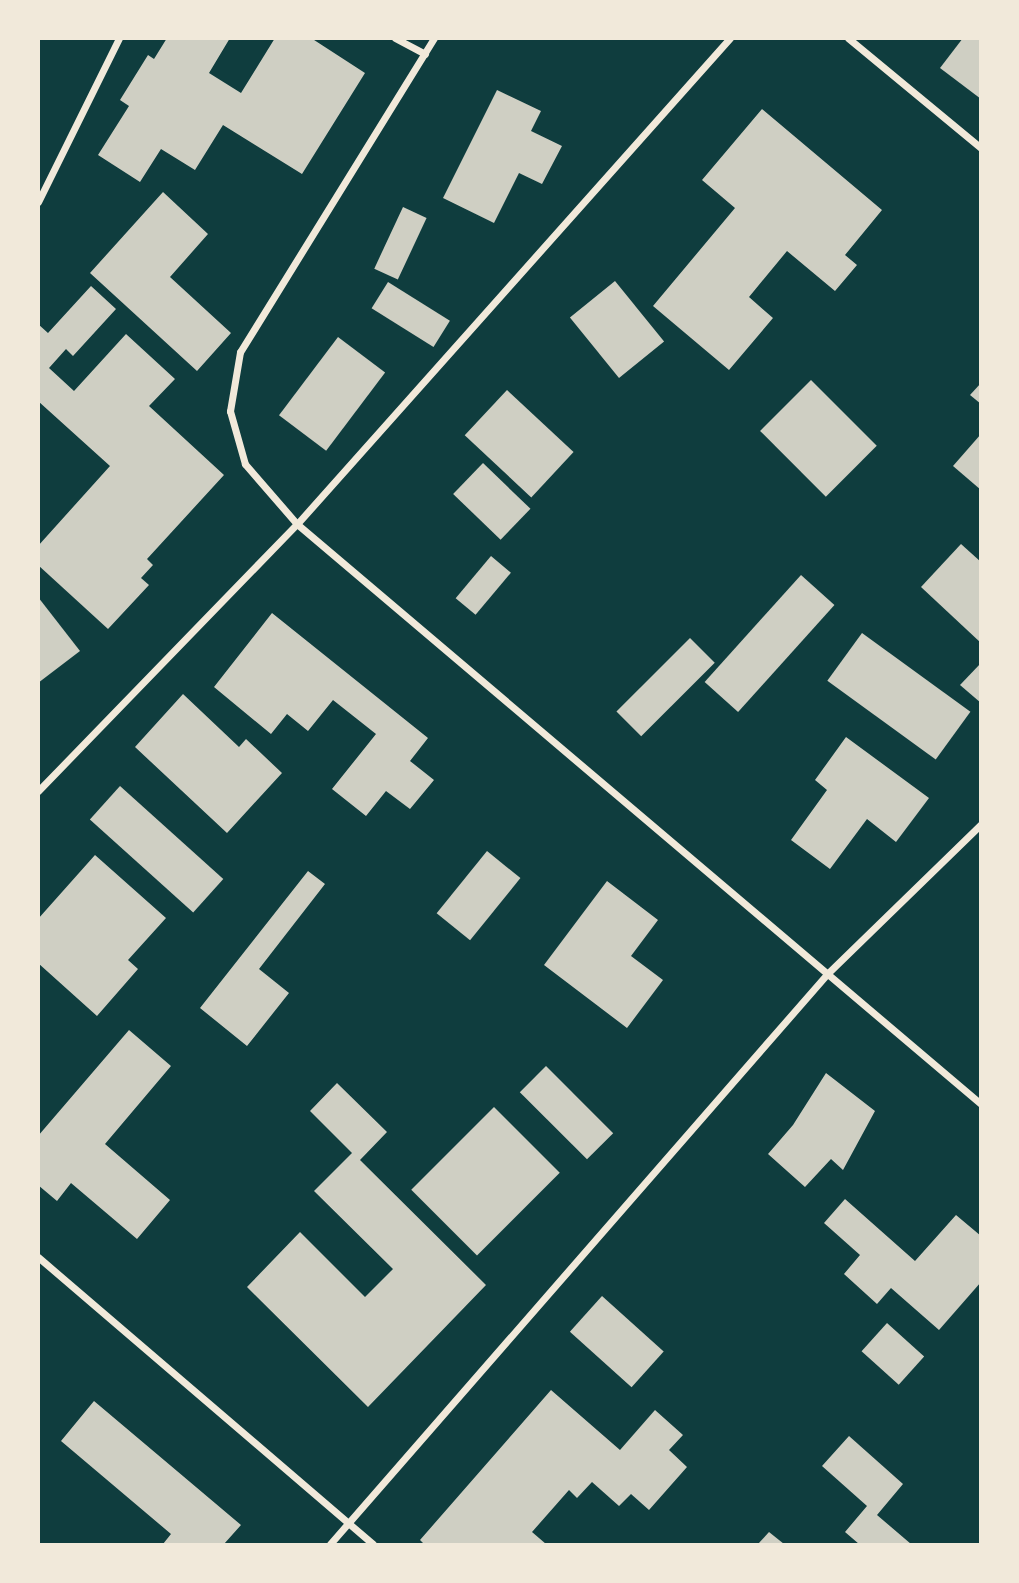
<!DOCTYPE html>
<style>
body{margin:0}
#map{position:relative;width:1019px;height:1583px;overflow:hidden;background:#0f3d3e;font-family:Cabin,sans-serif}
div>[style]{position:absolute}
.building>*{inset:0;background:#cfcfc3;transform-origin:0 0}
.minor>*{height:7px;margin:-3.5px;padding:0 3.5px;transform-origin:3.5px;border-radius:3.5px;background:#f1e9da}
span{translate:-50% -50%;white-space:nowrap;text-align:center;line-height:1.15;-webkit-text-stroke:7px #f1e9da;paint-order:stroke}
.frame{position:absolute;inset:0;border:40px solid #f1e9da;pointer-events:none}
</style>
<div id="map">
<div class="building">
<div style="clip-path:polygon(167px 38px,230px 38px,209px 73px,241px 93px,275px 38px,311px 38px,365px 73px,302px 174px,223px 125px,195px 170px,161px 149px,140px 182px,98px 155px,129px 106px,120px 100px,148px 55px,154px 59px)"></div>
<div style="clip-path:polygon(963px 38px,981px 38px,981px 99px,940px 68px)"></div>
<div style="clip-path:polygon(497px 90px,541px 111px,531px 131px,562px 146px,542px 184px,519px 173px,494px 223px,443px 198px)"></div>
<div style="clip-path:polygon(762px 109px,882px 210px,845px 255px,857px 265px,835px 291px,787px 251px,749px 297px,773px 318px,729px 370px,653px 306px,735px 208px,702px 180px)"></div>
<div style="clip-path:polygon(163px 192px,208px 234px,170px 277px,231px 333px,197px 371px,90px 273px)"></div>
<div style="left:403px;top:207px;width:26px;height:68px;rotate:25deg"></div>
<div style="left:615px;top:281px;width:78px;height:58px;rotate:51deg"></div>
<div style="left:388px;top:282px;width:73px;height:31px;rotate:32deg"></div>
<div style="clip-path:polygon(91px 286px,116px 309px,73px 356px,66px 349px,49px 368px,74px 391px,126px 334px,175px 379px,149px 406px,224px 475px,147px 559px,153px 565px,141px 578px,149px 585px,108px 629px,38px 565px,38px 546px,110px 466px,38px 401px,38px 324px,48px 333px)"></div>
<div style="left:338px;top:337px;width:59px;height:98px;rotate:37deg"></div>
<div style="left:811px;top:380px;width:93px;height:72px;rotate:45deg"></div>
<div style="clip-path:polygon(981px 383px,981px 404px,970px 395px)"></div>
<div style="left:507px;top:390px;width:91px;height:62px;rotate:43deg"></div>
<div style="clip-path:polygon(981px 434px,981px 490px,953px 466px)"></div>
<div style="left:483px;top:463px;width:66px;height:43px;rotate:44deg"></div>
<div style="clip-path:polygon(961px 544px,981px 562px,981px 643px,921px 587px)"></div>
<div style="left:491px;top:556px;width:26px;height:55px;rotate:40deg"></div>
<div style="left:801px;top:575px;width:45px;height:144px;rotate:42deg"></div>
<div style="clip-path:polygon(38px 597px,80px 651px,38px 683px)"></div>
<div style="clip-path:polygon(272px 613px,428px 738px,410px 761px,434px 780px,410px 809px,386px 791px,366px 816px,332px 789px,376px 734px,333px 700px,308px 731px,287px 714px,271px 734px,214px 687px)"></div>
<div style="left:862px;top:633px;width:134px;height:59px;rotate:36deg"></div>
<div style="left:690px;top:638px;width:35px;height:104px;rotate:45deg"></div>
<div style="clip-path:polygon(981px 663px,981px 703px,960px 685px)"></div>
<div style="clip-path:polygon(183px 694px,239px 747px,246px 739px,282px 773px,227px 833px,135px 747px)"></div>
<div style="clip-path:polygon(846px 737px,929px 798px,896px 842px,867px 819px,830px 869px,791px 840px,827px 790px,815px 780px)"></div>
<div style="left:120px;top:786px;width:139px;height:45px;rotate:42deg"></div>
<div style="left:487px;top:851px;width:43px;height:80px;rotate:39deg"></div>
<div style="clip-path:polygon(95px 855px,166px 918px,128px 960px,138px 969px,97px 1016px,38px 963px,38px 919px)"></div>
<div style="clip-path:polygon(308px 871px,325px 884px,259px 969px,289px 993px,247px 1046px,200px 1008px)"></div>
<div style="clip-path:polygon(607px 881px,658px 920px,631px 956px,663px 980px,627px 1028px,544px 965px)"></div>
<div style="clip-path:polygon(129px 1030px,171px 1066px,105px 1144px,170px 1200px,137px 1239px,71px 1183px,57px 1201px,38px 1185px,38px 1136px)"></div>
<div style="left:546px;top:1066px;width:95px;height:37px;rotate:45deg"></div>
<div style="clip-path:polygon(826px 1073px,875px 1111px,843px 1170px,831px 1159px,805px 1187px,768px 1154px,793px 1125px)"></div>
<div style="clip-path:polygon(337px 1083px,387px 1132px,360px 1160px,486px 1285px,368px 1407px,247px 1287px,300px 1232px,365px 1297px,393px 1269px,314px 1191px,352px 1153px,310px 1111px)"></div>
<div style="left:494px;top:1107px;width:93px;height:117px;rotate:45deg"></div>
<div style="clip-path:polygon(845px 1199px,915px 1261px,956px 1215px,981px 1236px,981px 1282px,939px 1330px,891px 1288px,877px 1304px,844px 1274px,860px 1255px,824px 1223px)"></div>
<div style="left:602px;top:1296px;width:83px;height:48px;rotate:42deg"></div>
<div style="left:887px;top:1323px;width:50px;height:38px;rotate:42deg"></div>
<div style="clip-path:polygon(551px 1390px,620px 1450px,655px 1410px,683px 1435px,669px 1450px,687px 1467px,649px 1510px,631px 1494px,619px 1506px,592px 1482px,577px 1498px,569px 1490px,532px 1532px,546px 1544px,424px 1544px,420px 1540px)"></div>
<div style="clip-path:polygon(94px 1401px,241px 1525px,224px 1544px,163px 1544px,171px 1534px,61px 1441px)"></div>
<div style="clip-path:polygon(849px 1436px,903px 1484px,877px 1515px,911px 1544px,859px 1544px,845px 1532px,867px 1506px,822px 1466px)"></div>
<div style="clip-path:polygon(769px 1532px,784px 1544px,758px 1544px)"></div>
</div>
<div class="minor">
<div style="left:395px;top:38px;width:34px;rotate:28deg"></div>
<div style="left:434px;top:38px;width:369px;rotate:121.7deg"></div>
<div style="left:240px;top:352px;width:60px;rotate:99.6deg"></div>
<div style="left:230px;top:411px;width:55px;rotate:74.2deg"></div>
<div style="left:245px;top:464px;width:79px;rotate:49.1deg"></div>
<div style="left:297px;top:524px;width:897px;rotate:40.3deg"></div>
<div style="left:848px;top:38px;width:173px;rotate:39.6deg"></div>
<div style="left:38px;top:202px;width:183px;rotate:-63.7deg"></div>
<div style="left:38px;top:791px;width:372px;rotate:-45.9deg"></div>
<div style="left:297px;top:524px;width:651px;rotate:-48.3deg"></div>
<div style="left:38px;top:1257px;width:441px;rotate:40.6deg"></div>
<div style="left:330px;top:1544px;width:756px;rotate:-48.91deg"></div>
<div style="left:827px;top:974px;width:215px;rotate:-44.2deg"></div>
</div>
<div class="frame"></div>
</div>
